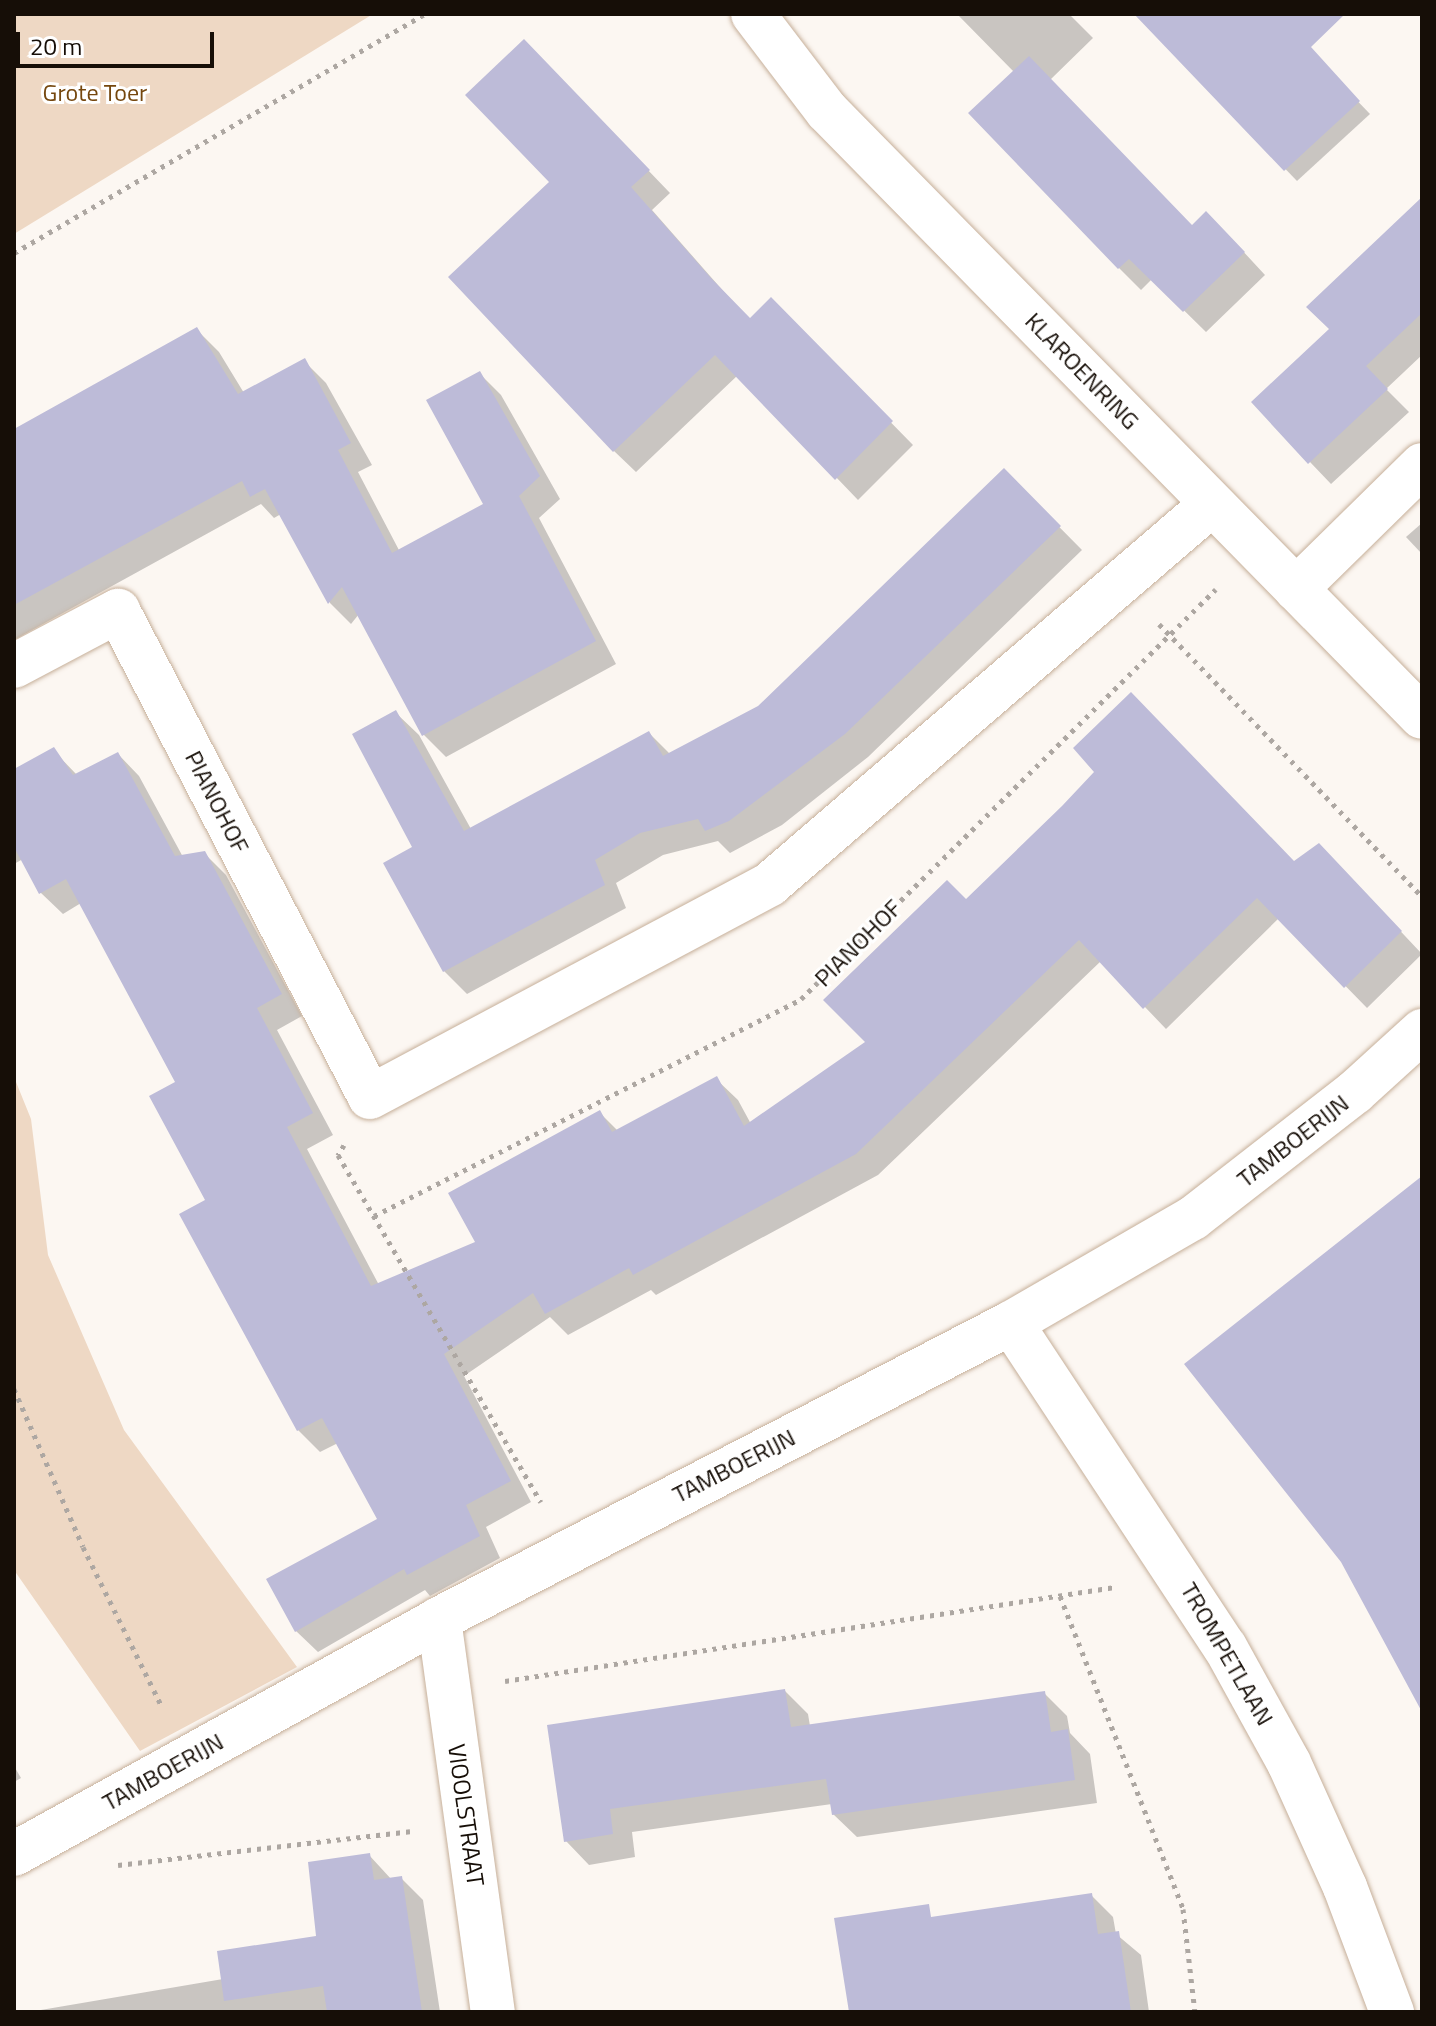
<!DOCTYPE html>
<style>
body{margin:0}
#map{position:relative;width:1436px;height:2026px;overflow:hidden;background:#fcf7f2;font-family:"Titillium Web",sans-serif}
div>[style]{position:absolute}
.green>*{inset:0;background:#eed8c4}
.shadow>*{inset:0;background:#0003}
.building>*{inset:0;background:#bdbbd8}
.path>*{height:5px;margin-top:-2.5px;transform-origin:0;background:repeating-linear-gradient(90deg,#ada7a2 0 4px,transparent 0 10px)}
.roads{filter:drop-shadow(0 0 2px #c6af99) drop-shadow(0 0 2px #c6af99)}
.minor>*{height:44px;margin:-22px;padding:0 22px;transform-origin:22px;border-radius:22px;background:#fff}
span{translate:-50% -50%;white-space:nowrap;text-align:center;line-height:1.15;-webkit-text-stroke:6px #fff;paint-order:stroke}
.park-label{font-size:24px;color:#75470e}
.street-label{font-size:24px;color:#160e07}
.frame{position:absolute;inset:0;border:16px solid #160e07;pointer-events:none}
.scale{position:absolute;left:16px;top:32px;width:198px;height:36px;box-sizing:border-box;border:4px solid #160e07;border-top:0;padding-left:10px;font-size:24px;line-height:28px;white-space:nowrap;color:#160e07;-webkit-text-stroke:6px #fff;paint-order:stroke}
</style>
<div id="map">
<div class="green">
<div style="clip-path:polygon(14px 14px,373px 14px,14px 234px)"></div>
<div style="clip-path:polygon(14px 1077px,31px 1119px,48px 1255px,124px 1430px,297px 1667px,140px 1751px,14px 1570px)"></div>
</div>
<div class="shadow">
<div style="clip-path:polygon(957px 14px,1069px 14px,1093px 38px,1050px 80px,1192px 228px,1228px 235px,1265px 275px,1206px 332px,1152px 279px,1141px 290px,1119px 268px,1014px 72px)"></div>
<div style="clip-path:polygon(1136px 14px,1274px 14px,1370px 114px,1297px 181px)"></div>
<div style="clip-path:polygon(545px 63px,670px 193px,652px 210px,732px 301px,750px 320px,771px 300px,913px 445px,858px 500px,738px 375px,636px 472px,614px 451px,552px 182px)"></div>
<div style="clip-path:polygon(1422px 200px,1422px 355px,1386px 389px,1409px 412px,1331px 484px,1310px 462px,1331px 330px)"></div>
<div style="clip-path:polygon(197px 330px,219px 352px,244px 393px,304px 361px,326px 383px,372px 465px,358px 472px,400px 552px,485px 505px,479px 373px,501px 395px,560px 499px,539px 518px,616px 664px,446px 757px,424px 735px,359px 614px,351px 624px,330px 603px,281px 514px,274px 518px,261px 504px,14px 640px,14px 431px)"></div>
<div style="clip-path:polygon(1004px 471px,1082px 550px,868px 757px,782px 825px,730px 853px,718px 841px,663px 855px,616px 883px,626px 908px,467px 994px,444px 971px,386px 864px,414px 848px,396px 713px,419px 735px,471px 829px,649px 733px,670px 754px,759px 707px)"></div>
<div style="clip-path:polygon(1422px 523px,1422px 554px,1406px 537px)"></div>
<div style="clip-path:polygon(53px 750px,77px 775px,118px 754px,139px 776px,183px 857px,204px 853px,226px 875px,302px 1016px,277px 1030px,333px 1135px,307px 1149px,379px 1285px,477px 1243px,600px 1113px,618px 1131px,716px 1079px,738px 1100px,751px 1124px,868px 1043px,966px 902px,1294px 864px,1340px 867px,1422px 954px,1367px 1008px,1279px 918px,1166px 1029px,1101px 961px,878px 1175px,656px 1295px,651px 1290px,568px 1335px,550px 1317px,464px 1376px,531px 1502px,486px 1527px,500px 1558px,430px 1596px,425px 1590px,318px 1652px,296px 1631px,379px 1520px,338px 1443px,320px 1452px,298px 1430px,208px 1201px,178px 1082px,81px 903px,63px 914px,41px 893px,23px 859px,14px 864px,14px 771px)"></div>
<div style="clip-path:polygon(785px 1691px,808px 1714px,810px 1726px,1044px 1693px,1067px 1716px,1070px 1733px,1090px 1754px,1097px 1803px,857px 1837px,833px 1814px,832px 1804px,632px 1832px,635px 1857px,589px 1865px,566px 1841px,549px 1726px)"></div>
<div style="clip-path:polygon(14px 1766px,21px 1778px,14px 1782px)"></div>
<div style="clip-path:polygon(369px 1855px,392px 1880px,401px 1878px,423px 1900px,440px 2012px,29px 2012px,223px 1979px,318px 1938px)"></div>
<div style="clip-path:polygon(1091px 1895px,1113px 1917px,1116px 1934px,1141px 1955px,1149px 2012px,1039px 2012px)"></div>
</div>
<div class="building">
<div style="clip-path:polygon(1134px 14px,1345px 14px,1311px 47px,1360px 101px,1284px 171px)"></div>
<div style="clip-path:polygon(524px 39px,650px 170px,631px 187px,710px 277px,750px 318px,771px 297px,893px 421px,835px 480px,715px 355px,613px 452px,448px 277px,549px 182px,465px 95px)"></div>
<div style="clip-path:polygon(1029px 56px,1192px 225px,1206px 211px,1245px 252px,1183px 312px,1129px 259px,1118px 269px,968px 113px)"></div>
<div style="clip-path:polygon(1422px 197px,1422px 313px,1366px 366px,1388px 389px,1308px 464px,1251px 402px,1329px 329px,1306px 307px)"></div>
<div style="clip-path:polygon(197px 327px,238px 394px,305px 358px,351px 443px,338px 450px,392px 553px,483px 504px,426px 400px,480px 371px,540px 476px,519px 496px,596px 641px,422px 736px,342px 587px,328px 604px,265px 489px,250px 497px,242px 481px,14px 605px,14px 429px)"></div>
<div style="clip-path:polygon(1004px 468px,1061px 526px,845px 734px,729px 821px,705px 831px,698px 819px,640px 833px,595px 860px,605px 885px,443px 972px,383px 863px,412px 847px,352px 734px,396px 710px,464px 831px,649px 731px,663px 756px,758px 706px)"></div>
<div style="clip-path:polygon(1131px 692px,1294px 861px,1319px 843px,1402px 931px,1344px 988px,1257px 898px,1143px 1009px,1079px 940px,856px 1154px,633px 1275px,629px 1268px,545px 1314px,533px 1293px,444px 1354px,511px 1481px,466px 1505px,480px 1536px,407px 1575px,404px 1569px,295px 1632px,266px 1579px,377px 1519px,322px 1418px,297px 1431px,179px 1214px,205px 1200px,149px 1096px,175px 1082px,66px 879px,39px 894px,14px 847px,14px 769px,54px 747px,73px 775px,118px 752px,175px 856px,205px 851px,282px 994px,257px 1008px,313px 1113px,287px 1127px,371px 1286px,475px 1242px,448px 1193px,600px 1110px,612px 1132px,717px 1076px,744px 1126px,865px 1042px,823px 1000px,947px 880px,966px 899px,1062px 806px,1094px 772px,1073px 748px)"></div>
<div style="clip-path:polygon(1422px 1176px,1422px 1712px,1341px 1562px,1184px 1364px)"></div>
<div style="clip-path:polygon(785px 1689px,791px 1727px,1045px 1691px,1051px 1732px,1068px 1729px,1075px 1780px,832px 1815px,826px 1779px,610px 1809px,613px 1834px,564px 1842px,547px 1725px)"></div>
<div style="clip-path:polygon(370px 1853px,374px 1880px,402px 1876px,422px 2012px,327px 2012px,323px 1986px,224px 2001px,217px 1951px,316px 1936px,308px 1862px)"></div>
<div style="clip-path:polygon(1092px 1893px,1098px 1934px,1119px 1931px,1131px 2012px,849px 2012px,834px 1918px,929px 1904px,931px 1917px)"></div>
</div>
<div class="path">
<div style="left:14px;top:253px;width:475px;rotate:-30.2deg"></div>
<div style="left:1159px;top:624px;width:378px;rotate:46deg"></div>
<div style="left:344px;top:1145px;width:12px;rotate:121deg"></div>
<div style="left:338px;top:1155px;width:402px;rotate:59.7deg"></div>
<div style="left:374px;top:1216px;width:479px;rotate:-26.9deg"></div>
<div style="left:801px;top:999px;width:583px;rotate:-44.65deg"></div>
<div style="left:14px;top:1389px;width:172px;rotate:66.4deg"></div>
<div style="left:83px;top:1547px;width:178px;rotate:63.7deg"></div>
<div style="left:1060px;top:1596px;width:336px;rotate:68.5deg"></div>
<div style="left:1183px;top:1909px;width:104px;rotate:83.4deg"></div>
<div style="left:505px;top:1681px;width:617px;rotate:-8.76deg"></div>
<div style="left:118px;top:1865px;width:294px;rotate:-6.6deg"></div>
</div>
<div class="roads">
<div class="minor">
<div style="left:753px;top:14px;width:122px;rotate:52.7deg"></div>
<div style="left:827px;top:111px;width:849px;rotate:45.52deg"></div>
<div style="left:1296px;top:589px;width:177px;rotate:-44.5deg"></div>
<div style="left:14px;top:666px;width:118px;rotate:-27.9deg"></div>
<div style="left:118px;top:611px;width:547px;rotate:62.59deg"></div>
<div style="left:370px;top:1097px;width:453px;rotate:-28deg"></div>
<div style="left:770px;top:884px;width:583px;rotate:-40.69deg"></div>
<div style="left:1011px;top:1323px;width:388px;rotate:56.6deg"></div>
<div style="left:1225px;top:1647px;width:132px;rotate:61.1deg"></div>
<div style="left:1289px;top:1763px;width:136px;rotate:65.7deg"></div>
<div style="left:1345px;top:1887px;width:134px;rotate:69.4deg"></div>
<div style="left:439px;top:1619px;width:397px;rotate:82.2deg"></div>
<div style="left:14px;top:1854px;width:486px;rotate:-28.9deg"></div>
<div style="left:439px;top:1619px;width:644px;rotate:-27.36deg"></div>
<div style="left:1011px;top:1323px;width:210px;rotate:-30deg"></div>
<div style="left:1193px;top:1218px;width:205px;rotate:-37.9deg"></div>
<div style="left:1355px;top:1092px;width:91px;rotate:-42.3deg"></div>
</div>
</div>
<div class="park-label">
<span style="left:95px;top:93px">Grote Toer</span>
</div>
<div class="street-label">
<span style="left:1082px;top:371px;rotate:46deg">KLAROENRING</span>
<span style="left:217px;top:802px;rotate:63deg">PIANOHOF</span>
<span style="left:858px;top:943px;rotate:-45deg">PIANOHOF</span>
<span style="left:1293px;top:1141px;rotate:-38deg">TAMBOERIJN</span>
<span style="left:734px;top:1466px;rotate:-27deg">TAMBOERIJN</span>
<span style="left:1227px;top:1654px;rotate:60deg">TROMPETLAAN</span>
<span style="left:163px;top:1772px;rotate:-29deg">TAMBOERIJN</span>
<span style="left:466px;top:1815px;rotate:82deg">VIOOLSTRAAT</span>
</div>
<div class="frame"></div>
<div class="scale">20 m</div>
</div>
